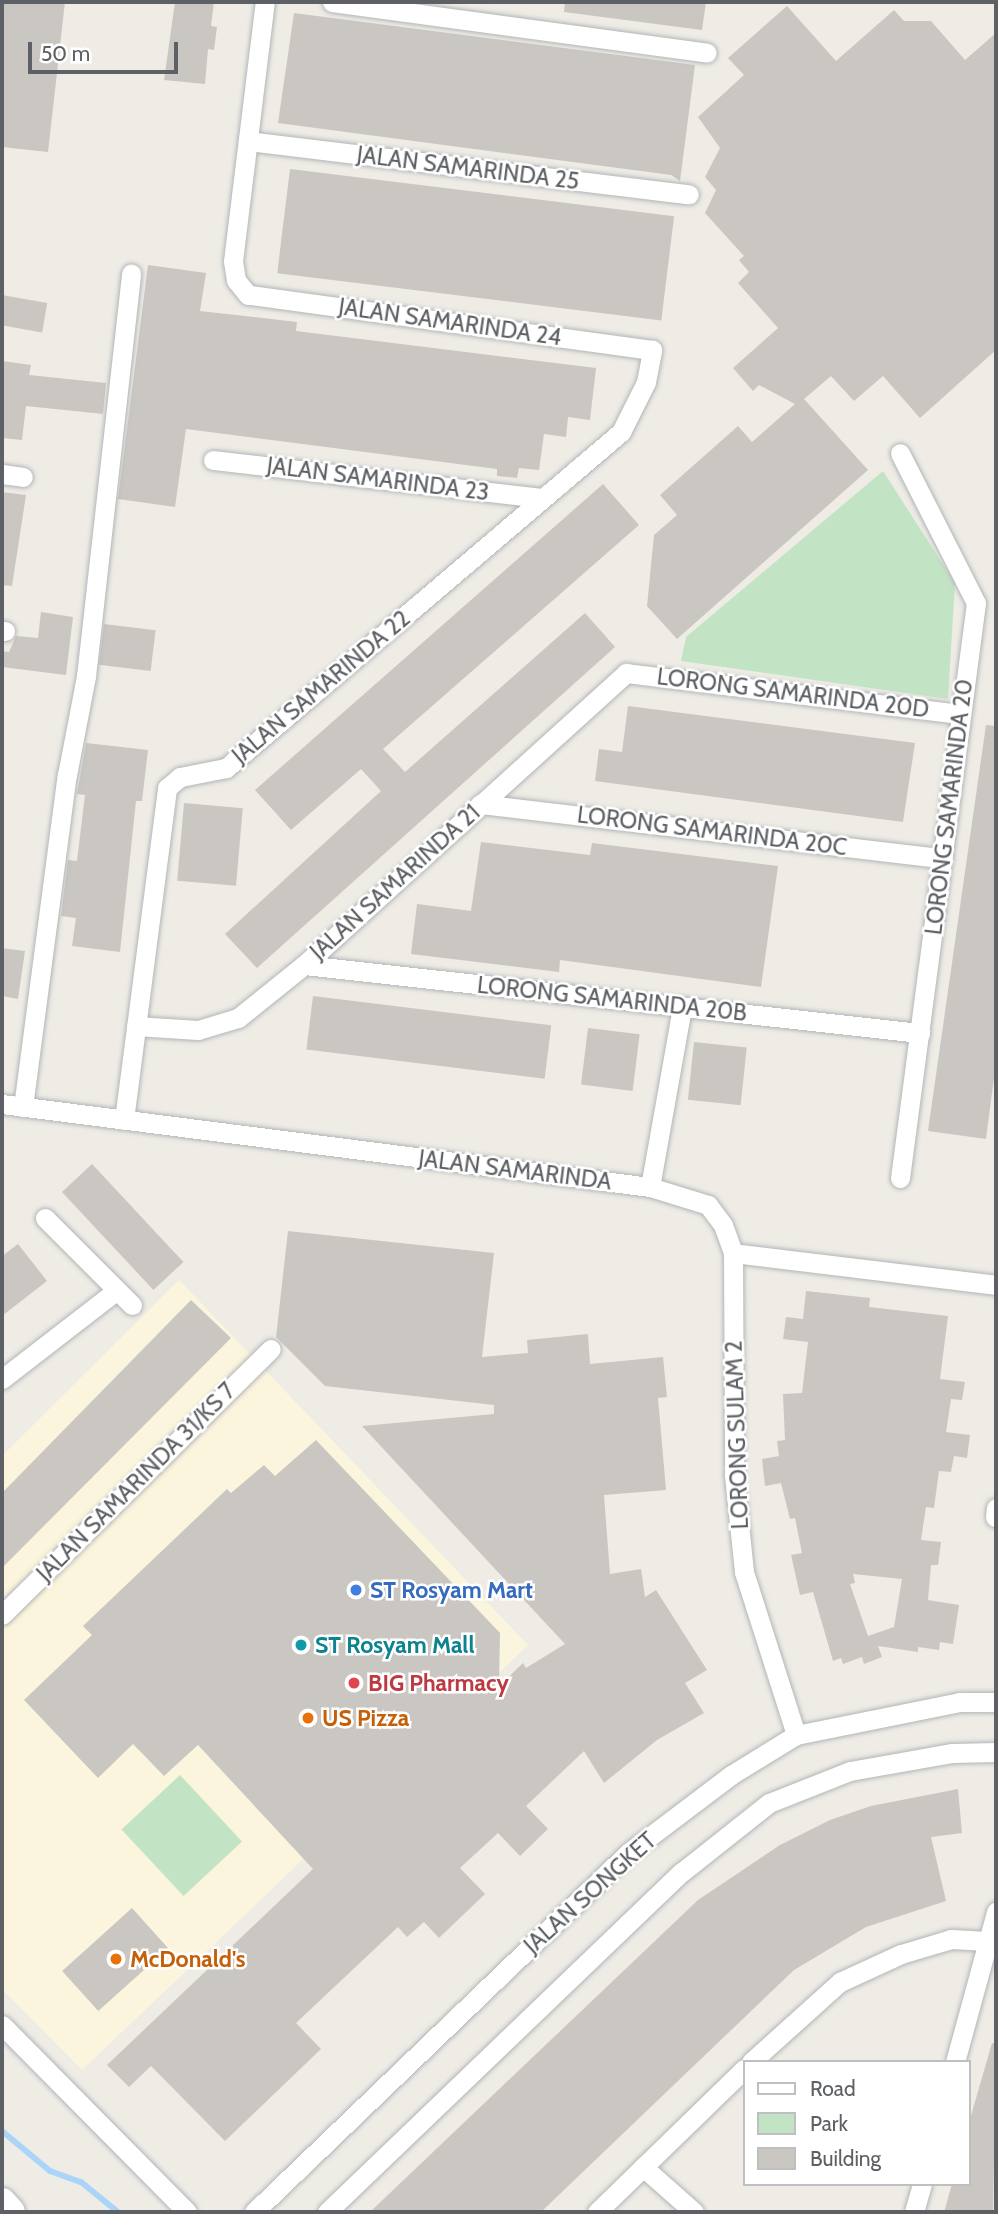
<!DOCTYPE html>
<style>
body{margin:0}
#map{position:relative;width:998px;height:2214px;overflow:hidden;background:#eeece5;font-family:Cabin,sans-serif}
div>[style]{position:absolute}
.commercial>*{inset:0;background:#fcf5dd}
.green>*{inset:0;background:#c3e4c4;transform-origin:0 0}
.stream>*{height:6px;margin:-3px;padding:0 3px;transform-origin:3px;border-radius:3px;background:#aad5f9}
.building>*{inset:0;background:#cac7c2;transform-origin:0 0}
.roads{filter:drop-shadow(0 0 2px #b2b5b9) drop-shadow(0 0 2px #b2b5b9)}
.street>*{height:19px;margin:-9.5px;padding:0 9.5px;transform-origin:9.5px;border-radius:9.5px;background:#fff}
.secondary>*{height:28px;margin:-14px;padding:0 14px;transform-origin:14px;border-radius:14px;background:#fff}
.dots>*{width:19px;height:19px;translate:-50% -50%;box-sizing:border-box;border:4px solid #fff;border-radius:50%}
span{translate:-50% -50%;white-space:nowrap;text-align:center;line-height:1.15;-webkit-text-stroke:5px #fff;paint-order:stroke}
.street-label{font-size:23px;color:#5d6064}
.shop-label{font-size:23px;color:#366cbe;font-weight:700}
.left{translate:0 -50%;text-align:left}
.culture-label{font-size:23px;color:#0d838f;font-weight:700}
.health-label{font-size:23px;color:#be3a42;font-weight:700}
.food-label{font-size:23px;color:#c56008;font-weight:700}
.frame{position:absolute;inset:0;border:4px solid #5d6064;pointer-events:none}
.legend{position:absolute;left:743px;top:2060px;width:228px;height:126px;box-sizing:border-box;background:#fff;border:2px solid #bebfc1;margin:0;padding:9px 12px;list-style:none;font-size:21px;color:#5d6064}
.legend li{display:flex;align-items:center;gap:14px;height:35px}
.legend b{width:35px;border:2px solid #bebfc1}
.scale{position:absolute;left:28px;top:42px;width:150px;height:32px;box-sizing:border-box;border:4px solid #5d6064;border-top:0;padding-left:9px;font-size:21px;line-height:24px;white-space:nowrap;color:#5d6064;-webkit-text-stroke:5px #fff;paint-order:stroke}
</style>
<div id="map">
<div class="commercial">
<div style="clip-path:polygon(179px 1280px,528px 1645px,82px 2070px,2px 1989px,2px 1456px)"></div>
</div>
<div class="green">
<div style="clip-path:polygon(883px 471px,955px 583px,948px 699px,681px 661px,686px 637px)"></div>
<div style="left:180px;top:1775px;width:91px;height:80px;rotate:47deg"></div>
</div>
<div class="stream">
<div style="left:2px;top:2131px;width:62px;rotate:39.8deg"></div>
<div style="left:50px;top:2171px;width:33px;rotate:20deg"></div>
<div style="left:81px;top:2182px;width:48px;rotate:39deg"></div>
</div>
<div class="building">
<div style="clip-path:polygon(2px 2px,65px 2px,48px 152px,2px 147px)"></div>
<div style="clip-path:polygon(175px 2px,214px 2px,211px 26px,217px 27px,214px 50px,208px 49px,205px 84px,164px 80px)"></div>
<div style="clip-path:polygon(565px 2px,706px 2px,702px 30px,564px 12px)"></div>
<div style="clip-path:polygon(787px 6px,836px 61px,894px 10px,904px 21px,931px 21px,965px 60px,996px 33px,996px 350px,920px 418px,883px 376px,854px 401px,831px 376px,804px 399px,868px 470px,677px 639px,647px 606px,654px 535px,677px 515px,660px 495px,738px 426px,752px 442px,795px 404px,759px 385px,753px 391px,733px 368px,778px 328px,738px 283px,749px 272px,739px 260px,744px 256px,705px 213px,716px 190px,705px 177px,720px 148px,698px 117px,744px 75px,728px 58px)"></div>
<div style="clip-path:polygon(294px 13px,695px 65px,680px 181px,671px 175px,278px 123px)"></div>
<div style="left:290px;top:169px;width:387px;height:105px;rotate:7deg"></div>
<div style="clip-path:polygon(148px 265px,206px 273px,200px 311px,297px 322px,296px 331px,596px 368px,590px 420px,568px 417px,566px 437px,544px 434px,539px 470px,519px 468px,517px 478px,497px 476px,497px 469px,186px 429px,175px 507px,118px 499px)"></div>
<div style="left:2px;top:295px;width:46px;height:30px;rotate:10deg"></div>
<div style="clip-path:polygon(2px 361px,31px 365px,29px 375px,106px 383px,103px 414px,26px 406px,22px 440px,2px 438px)"></div>
<div style="clip-path:polygon(603px 484px,639px 525px,383px 749px,405px 772px,585px 613px,615px 647px,257px 968px,225px 934px,381px 791px,361px 769px,291px 830px,255px 790px)"></div>
<div style="clip-path:polygon(2px 492px,26px 495px,12px 586px,2px 585px)"></div>
<div style="clip-path:polygon(41px 612px,73px 617px,66px 675px,2px 667px,2px 651px,9px 652px,16px 636px,38px 638px)"></div>
<div style="left:104px;top:624px;width:52px;height:41px;rotate:7deg"></div>
<div style="clip-path:polygon(628px 706px,915px 743px,903px 822px,595px 781px,599px 749px,622px 752px)"></div>
<div style="clip-path:polygon(986px 725px,996px 726px,996px 1062px,986px 1139px,928px 1131px)"></div>
<div style="clip-path:polygon(86px 743px,148px 750px,142px 801px,136px 801px,120px 952px,72px 946px,76px 918px,61px 916px,68px 860px,77px 861px,85px 795px,77px 794px)"></div>
<div style="left:184px;top:803px;width:59px;height:78px;rotate:5deg"></div>
<div style="clip-path:polygon(481px 842px,590px 855px,592px 843px,778px 866px,761px 987px,560px 960px,559px 972px,411px 954px,417px 904px,471px 911px)"></div>
<div style="clip-path:polygon(2px 948px,25px 951px,18px 999px,2px 996px)"></div>
<div style="left:313px;top:996px;width:240px;height:54px;rotate:7deg"></div>
<div style="left:588px;top:1028px;width:52px;height:57px;rotate:7deg"></div>
<div style="left:694px;top:1042px;width:53px;height:58px;rotate:6deg"></div>
<div style="left:92px;top:1164px;width:134px;height:41px;rotate:47deg"></div>
<div style="clip-path:polygon(288px 1231px,494px 1253px,482px 1357px,528px 1353px,527px 1340px,588px 1334px,590px 1364px,663px 1357px,667px 1397px,658px 1398px,666px 1490px,604px 1495px,610px 1574px,641px 1569px,645px 1597px,656px 1590px,707px 1670px,685px 1683px,704px 1713px,657px 1740px,604px 1783px,584px 1751px,526px 1806px,548px 1829px,520px 1856px,498px 1833px,460px 1868px,485px 1894px,439px 1938px,424px 1922px,407px 1937px,398px 1927px,296px 2023px,321px 2049px,225px 2141px,151px 2066px,129px 2087px,107px 2065px,313px 1869px,198px 1745px,164px 1776px,133px 1744px,98px 1778px,24px 1700px,92px 1635px,83px 1626px,227px 1489px,231px 1493px,264px 1465px,275px 1476px,316px 1440px,500px 1633px,499px 1686px,523px 1663px,526px 1668px,565px 1644px,362px 1426px,494px 1414px,494px 1405px,325px 1386px,276px 1337px)"></div>
<div style="clip-path:polygon(18px 1244px,47px 1281px,2px 1316px,2px 1256px)"></div>
<div style="clip-path:polygon(evenodd,806px 1291px,870px 1298px,869px 1307px,948px 1316px,940px 1379px,965px 1382px,962px 1400px,951px 1399px,946px 1432px,970px 1435px,967px 1458px,954px 1456px,951px 1472px,939px 1471px,934px 1508px,926px 1507px,921px 1540px,941px 1542px,938px 1565px,931px 1565px,928px 1600px,959px 1605px,953px 1644px,940px 1642px,939px 1650px,918px 1647px,918px 1652px,878px 1646px,882px 1657px,864px 1664px,862px 1657px,843px 1664px,841px 1658px,833px 1661px,813px 1592px,800px 1595px,791px 1555px,802px 1553px,795px 1518px,790px 1519px,781px 1483px,765px 1486px,762px 1459px,779px 1456px,777px 1441px,785px 1440px,783px 1394px,802px 1393px,808px 1342px,783px 1339px,786px 1317px,803px 1319px,806px 1291px,853px 1574px,902px 1579px,894px 1627px,868px 1636px,850px 1584px,855px 1583px,853px 1574px)"></div>
<div style="clip-path:polygon(191px 1300px,231px 1338px,2px 1568px,2px 1493px)"></div>
<div style="clip-path:polygon(958px 1789px,962px 1833px,931px 1837px,946px 1901px,866px 1927px,794px 1970px,541px 2212px,370px 2212px,698px 1900px,780px 1845px,830px 1820px,871px 1806px)"></div>
<div style="left:132px;top:1908px;width:54px;height:94px;rotate:48deg"></div>
<div style="clip-path:polygon(992px 2043px,996px 2044px,993px 2212px,944px 2212px,952px 2184px,968px 2184px,968px 2126px)"></div>
</div>
<div class="roads">
<div class="street">
<div style="left:332px;top:2px;width:378px;rotate:7.7deg"></div>
<div style="left:248px;top:141px;width:444px;rotate:6.9deg"></div>
<div style="left:213px;top:460px;width:332px;rotate:6.6deg"></div>
<div style="left:2px;top:474px;width:21px;rotate:8deg"></div>
<div style="left:2px;top:631px;width:3px"></div>
<div style="left:480px;top:804px;width:466px;rotate:6.7deg"></div>
<div style="left:304px;top:965px;width:620px;rotate:6.3deg"></div>
<div style="left:136px;top:1026px;width:62px;rotate:3.7deg"></div>
<div style="left:198px;top:1030px;width:42px;rotate:-16.7deg"></div>
<div style="left:238px;top:1018px;width:85px;rotate:-38.8deg"></div>
<div style="left:304px;top:965px;width:435px;rotate:-42.2deg"></div>
<div style="left:626px;top:673px;width:337px;rotate:7deg"></div>
<div style="left:2px;top:1104px;width:653px;rotate:7.3deg"></div>
<div style="left:650px;top:1187px;width:61px;rotate:17.2deg"></div>
<div style="left:708px;top:1205px;width:25px;rotate:53deg"></div>
<div style="left:723px;top:1225px;width:30px;rotate:70deg"></div>
<div style="left:733px;top:1253px;width:265px;rotate:6.9deg"></div>
<div style="left:23px;top:1107px;width:335px;rotate:-82.5deg"></div>
<div style="left:67px;top:775px;width:101px;rotate:-79.1deg"></div>
<div style="left:86px;top:676px;width:405px;rotate:-83.6deg"></div>
<div style="left:124px;top:1120px;width:335px;rotate:-82.6deg"></div>
<div style="left:167px;top:788px;width:17px;rotate:-40deg"></div>
<div style="left:180px;top:777px;width:47px;rotate:-11.1deg"></div>
<div style="left:226px;top:768px;width:519px;rotate:-40.39deg"></div>
<div style="left:621px;top:432px;width:56px;rotate:-63.4deg"></div>
<div style="left:646px;top:382px;width:33px;rotate:-79deg"></div>
<div style="left:652px;top:350px;width:408px;rotate:-172.2deg"></div>
<div style="left:248px;top:295px;width:19px;rotate:-129deg"></div>
<div style="left:236px;top:280px;width:19px;rotate:-99deg"></div>
<div style="left:233px;top:261px;width:261px;rotate:-83deg"></div>
<div style="left:900px;top:1178px;width:580px;rotate:-82.47deg"></div>
<div style="left:976px;top:603px;width:168px;rotate:-116.9deg"></div>
<div style="left:650px;top:1187px;width:183px;rotate:-79.9deg"></div>
<div style="left:45px;top:1218px;width:123px;rotate:45deg"></div>
<div style="left:733px;top:1253px;width:222px;rotate:89.7deg"></div>
<div style="left:734px;top:1475px;width:98px;rotate:84.1deg"></div>
<div style="left:744px;top:1572px;width:171px;rotate:72.3deg"></div>
<div style="left:2px;top:1379px;width:145px;rotate:-37.7deg"></div>
<div style="left:995px;top:1517px;width:9px;rotate:-84deg"></div>
<div style="left:2px;top:1615px;width:378px;rotate:-44.7deg"></div>
<div style="left:2px;top:2025px;width:263px;rotate:45.3deg"></div>
<div style="left:751px;top:2062px;width:120px;rotate:-42deg"></div>
<div style="left:840px;top:1982px;width:67px;rotate:-24.7deg"></div>
<div style="left:901px;top:1954px;width:52px;rotate:-16.7deg"></div>
<div style="left:951px;top:1939px;width:37px;rotate:3deg"></div>
<div style="left:955px;top:2062px;width:156px;rotate:-74.7deg"></div>
<div style="left:643px;top:2167px;width:68px;rotate:41.4deg"></div>
<div style="left:254px;top:2212px;width:518px;rotate:-43.83deg"></div>
<div style="left:628px;top:1853px;width:129px;rotate:-37.1deg"></div>
<div style="left:731px;top:1775px;width:76px;rotate:-31.6deg"></div>
<div style="left:796px;top:1735px;width:166px;rotate:-11.4deg"></div>
<div style="left:959px;top:1702px;width:37px"></div>
<div style="left:327px;top:2212px;width:492px;rotate:-43.8deg"></div>
<div style="left:682px;top:1872px;width:111px;rotate:-38.4deg"></div>
<div style="left:769px;top:1803px;width:87px;rotate:-21.6deg"></div>
<div style="left:850px;top:1771px;width:104px;rotate:-10deg"></div>
<div style="left:952px;top:1753px;width:44px;rotate:-1.3deg"></div>
<div style="left:597px;top:2212px;width:205px;rotate:-44.2deg"></div>
<div style="left:914px;top:2212px;width:29px;rotate:-74deg"></div>
</div>
<div class="secondary">
<div style="left:2px;top:2202px;width:13px;rotate:48deg"></div>
</div>
</div>
<div class="dots">
<div style="left:356px;top:1590px;background:#3f7fe0"></div>
<div style="left:301px;top:1645px;background:#0f9aa8"></div>
<div style="left:354px;top:1683px;background:#e0444e"></div>
<div style="left:308px;top:1718px;background:#e8710a"></div>
<div style="left:116px;top:1959px;background:#e8710a"></div>
</div>
<div class="street-label">
<span style="left:468px;top:168px;rotate:7deg">JALAN SAMARINDA 25</span>
<span style="left:450px;top:322px;rotate:8deg">JALAN SAMARINDA 24</span>
<span style="left:378px;top:479px;rotate:7deg">JALAN SAMARINDA 23</span>
<span style="left:321px;top:687px;rotate:-40deg">JALAN SAMARINDA 22</span>
<span style="left:793px;top:693px;rotate:7deg">LORONG SAMARINDA 20D</span>
<span style="left:949px;top:807px;rotate:-83deg">LORONG SAMARINDA 20</span>
<span style="left:712px;top:831px;rotate:7deg">LORONG SAMARINDA 20C</span>
<span style="left:395px;top:882px;rotate:-42deg">JALAN SAMARINDA 21</span>
<span style="left:612px;top:999px;rotate:6deg">LORONG SAMARINDA 20B</span>
<span style="left:515px;top:1170px;rotate:7deg">JALAN SAMARINDA</span>
<span style="left:737px;top:1435px;rotate:-92deg">LORONG SULAM 2</span>
<span style="left:136px;top:1482px;rotate:-45deg">JALAN SAMARINDA 31/KS 7</span>
<span style="left:590px;top:1893px;rotate:-42deg">JALAN SONGKET</span>
</div>
<div class="shop-label">
<span class="left" style="left:370px;top:1590px">ST Rosyam Mart</span>
</div>
<div class="culture-label">
<span class="left" style="left:315px;top:1645px">ST Rosyam Mall</span>
</div>
<div class="health-label">
<span class="left" style="left:368px;top:1683px">BIG Pharmacy</span>
</div>
<div class="food-label">
<span class="left" style="left:322px;top:1718px">US Pizza</span>
<span class="left" style="left:130px;top:1959px">McDonald's</span>
</div>
<div class="frame"></div>
<ul class="legend">
<li><b style="height:9px;background:#fff"></b>Road</li>
<li><b style="height:19px;background:#c3e4c4"></b>Park</li>
<li><b style="height:19px;background:#cac7c2"></b>Building</li>
</ul>
<div class="scale">50 m</div>
</div>
